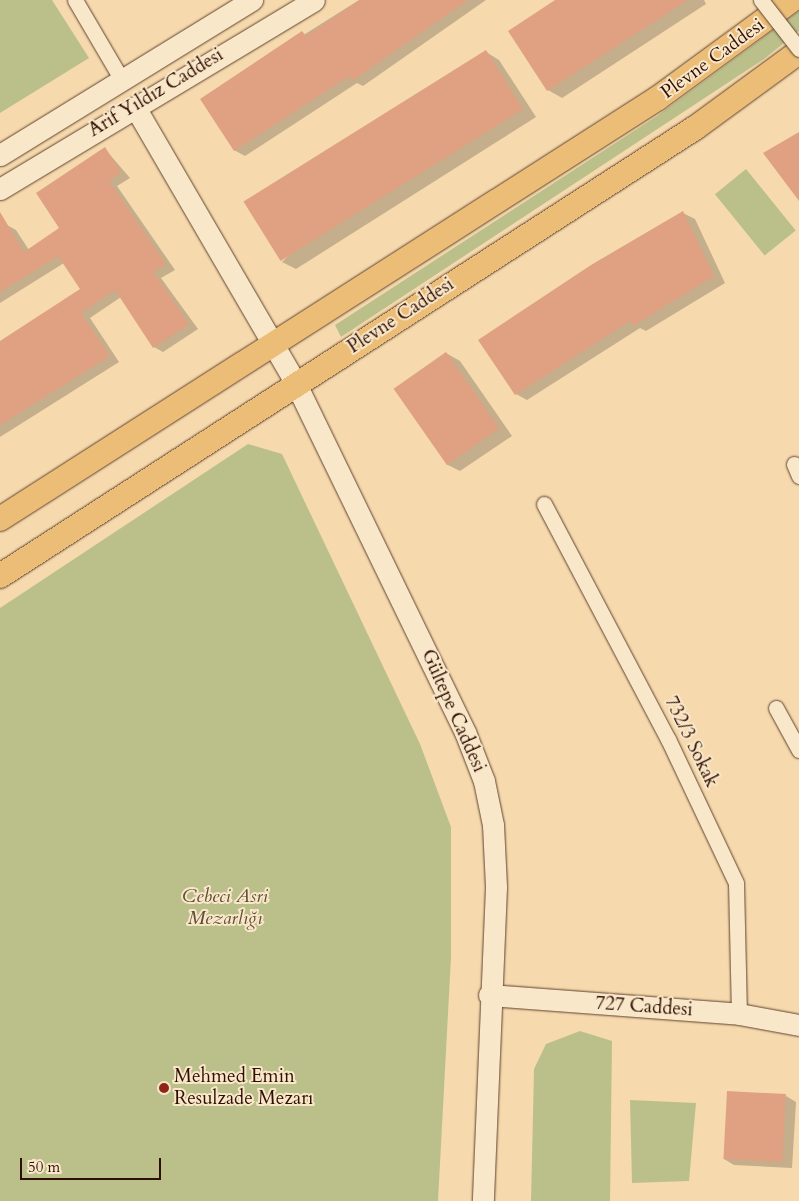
<!DOCTYPE html>
<meta charset="utf-8">
<style>
body{margin:0}
#map{position:relative;width:799px;height:1201px;overflow:hidden;background:#f6daae;font-family:Cardo,serif}
div>[style]{position:absolute}
.green>*{inset:0;background:#bbc08b;transform-origin:0 0}
.shadow>*{inset:0;background:#0003}
.building>*{inset:0;background:#e0a182;transform-origin:0 0}
.roads{filter:drop-shadow(0 0 1px #61422d) drop-shadow(0 0 1px #61422d)}
.street>*{height:15px;margin:-7.5px;padding:0 7.5px;transform-origin:7.5px;border-radius:7.5px;background:#f9e7ca}
.secondary>*{height:21px;margin:-10.5px;padding:0 10.5px;transform-origin:10.5px;border-radius:10.5px;background:#f9e7ca}
.primary>*{height:24px;margin:-12px;padding:0 12px;transform-origin:12px;border-radius:12px;background:#ebbd77}
.bridges{filter:drop-shadow(0 0 1px #61422d) drop-shadow(0 0 1px #61422d)}
.street-bridge>*{height:15px;margin:-7.5px;padding:0 7.5px;transform-origin:7.5px;border-radius:7.5px;background:#f9e7ca}
.dots>*{width:14px;height:14px;translate:-50% -50%;box-sizing:border-box;border:2px solid #f9e7ca;border-radius:50%}
span{translate:-50% -50%;white-space:nowrap;text-align:center;line-height:1.15;-webkit-text-stroke:4px #f9e7ca;paint-order:stroke}
.street-label{font-size:19px;color:#2f0f02}
.park-label{font-size:19px;color:#604d32;font-style:italic}
.poi-label{font-size:19px;color:#2f0f02}
.left{translate:0 -50%;text-align:left}
.scale{position:absolute;left:20px;top:1158px;width:141px;height:22px;box-sizing:border-box;border:2px solid #2f0f02;border-top:0;padding-left:6px;font-size:15px;line-height:18px;white-space:nowrap;color:#2f0f02;-webkit-text-stroke:4px #f9e7ca;paint-order:stroke}
</style>
<div id="map">
<div class="green">
<div style="clip-path:polygon(0 0,52px 0,89px 58px,0 113px)"></div>
<div style="clip-path:polygon(799px 11px,799px 31px,764px 59px,341px 337px,335px 325px,657px 116px)"></div>
<div style="left:746px;top:169px;width:79px;height:40px;rotate:51deg"></div>
<div style="clip-path:polygon(248px 444px,282px 454px,420px 744px,451px 827px,451px 957px,438px 1201px,0 1201px,0 608px)"></div>
<div style="clip-path:polygon(580px 1031px,612px 1041px,610px 1201px,531px 1201px,534px 1069px,546px 1044px)"></div>
<div style="clip-path:polygon(630px 1100px,696px 1103px,689px 1181px,632px 1183px)"></div>
</div>
<div class="shadow">
<div style="clip-path:polygon(359px 0,495px 0,486px 0,363px 86px,357px 83px,245px 156px,234px 150px,202px 99px)"></div>
<div style="clip-path:polygon(558px 0,704px 0,706px 4px,562px 98px,548px 90px,510px 31px)"></div>
<div style="clip-path:polygon(486px 52px,499px 60px,536px 117px,296px 269px,282px 262px)"></div>
<div style="clip-path:polygon(799px 134px,799px 199px,765px 153px)"></div>
<div style="clip-path:polygon(105px 149px,130px 178px,117px 186px,175px 270px,161px 278px,198px 329px,163px 352px,154px 347px,121px 297px,90px 318px,119px 362px,0 437px,0 348px,81px 290px,64px 263px,0 303px,0 229px,7px 225px,16px 230px,29px 250px,61px 229px)"></div>
<div style="clip-path:polygon(683px 213px,695px 219px,725px 283px,646px 331px,640px 328px,527px 400px,516px 394px)"></div>
<div style="clip-path:polygon(446px 353px,460px 361px,512px 436px,460px 471px,446px 464px)"></div>
<div style="clip-path:polygon(786px 1096px,796px 1102px,792px 1168px,734px 1165px,724px 1159px)"></div>
</div>
<div class="building">
<div style="clip-path:polygon(360px 0,468px 0,352px 81px,349px 76px,234px 151px,200px 99px,302px 31px,306px 36px)"></div>
<div style="clip-path:polygon(555px 0,688px 0,547px 91px,508px 31px)"></div>
<div style="left:486px;top:50px;width:70px;height:286px;rotate:58deg"></div>
<div style="clip-path:polygon(799px 132px,799px 201px,763px 153px)"></div>
<div style="clip-path:polygon(105px 147px,121px 172px,109px 181px,166px 264px,153px 272px,189px 324px,153px 348px,115px 290px,81px 313px,110px 356px,0 425px,0 341px,80px 289px,58px 256px,0 292px,0 212px,24px 252px,59px 228px,36px 193px)"></div>
<div style="clip-path:polygon(683px 211px,714px 276px,633px 326px,630px 321px,515px 395px,478px 340px,591px 265px)"></div>
<div style="left:446px;top:352px;width:93px;height:64px;rotate:55deg"></div>
<div style="left:727px;top:1091px;width:59px;height:68px;rotate:3deg"></div>
</div>
<div class="roads">
<div class="street">
<div style="left:75px;top:0;width:93px;rotate:59.6deg"></div>
<div style="left:794px;top:464px;width:13px;rotate:67deg"></div>
<div style="left:544px;top:504px;width:266px;rotate:62.2deg"></div>
<div style="left:668px;top:739px;width:159px;rotate:64.7deg"></div>
<div style="left:736px;top:883px;width:131px;rotate:88.7deg"></div>
<div style="left:776px;top:708px;width:48px;rotate:61.3deg"></div>
</div>
<div class="secondary">
<div style="left:135px;top:107px;width:320px;rotate:59.8deg"></div>
<div style="left:296px;top:384px;width:387px;rotate:64.1deg"></div>
<div style="left:465px;top:732px;width:53px;rotate:68.8deg"></div>
<div style="left:484px;top:781px;width:45px;rotate:78.4deg"></div>
<div style="left:493px;top:825px;width:62px;rotate:87.2deg"></div>
<div style="left:496px;top:887px;width:314px;rotate:92.4deg"></div>
<div style="left:0;top:155px;width:296px;rotate:-31.6deg"></div>
<div style="left:0;top:189px;width:366px;rotate:-31deg"></div>
<div style="left:489px;top:995px;width:251px;rotate:4.3deg"></div>
<div style="left:739px;top:1014px;width:61px;rotate:10.4deg"></div>
</div>
<div class="primary">
<div style="left:0;top:519px;width:781px;rotate:-32.61deg"></div>
<div style="left:658px;top:98px;width:166px;rotate:-36.2deg"></div>
<div style="left:0;top:576px;width:827px;rotate:-32.81deg"></div>
<div style="left:695px;top:128px;width:129px;rotate:-36.2deg"></div>
</div>
</div>
<div class="bridges">
<div class="street-bridge">
<div style="left:761px;top:0;width:62px;rotate:52.2deg"></div>
</div>
</div>
<div class="dots">
<div style="left:164px;top:1088px;background:#8f2418"></div>
</div>
<div class="street-label">
<span style="left:713px;top:59px;rotate:-36deg">Plevne Caddesi</span>
<span style="left:156px;top:93px;rotate:-31deg">Arif Yıldız Caddesi</span>
<span style="left:401px;top:316px;rotate:-33deg">Plevne Caddesi</span>
<span style="left:453px;top:711px;rotate:66deg">Gültepe Caddesi</span>
<span style="left:691px;top:742px;rotate:64deg">732/3 Sokak</span>
<span style="left:644px;top:1007px;rotate:4deg">727 Caddesi</span>
</div>
<div class="park-label">
<span style="left:225px;top:908px">Cebeci Asri<br>Mezarlığı</span>
</div>
<div class="poi-label">
<span class="left" style="left:174px;top:1088px">Mehmed Emin<br>Resulzade Mezarı</span>
</div>
<div class="scale">50 m</div>
</div>
